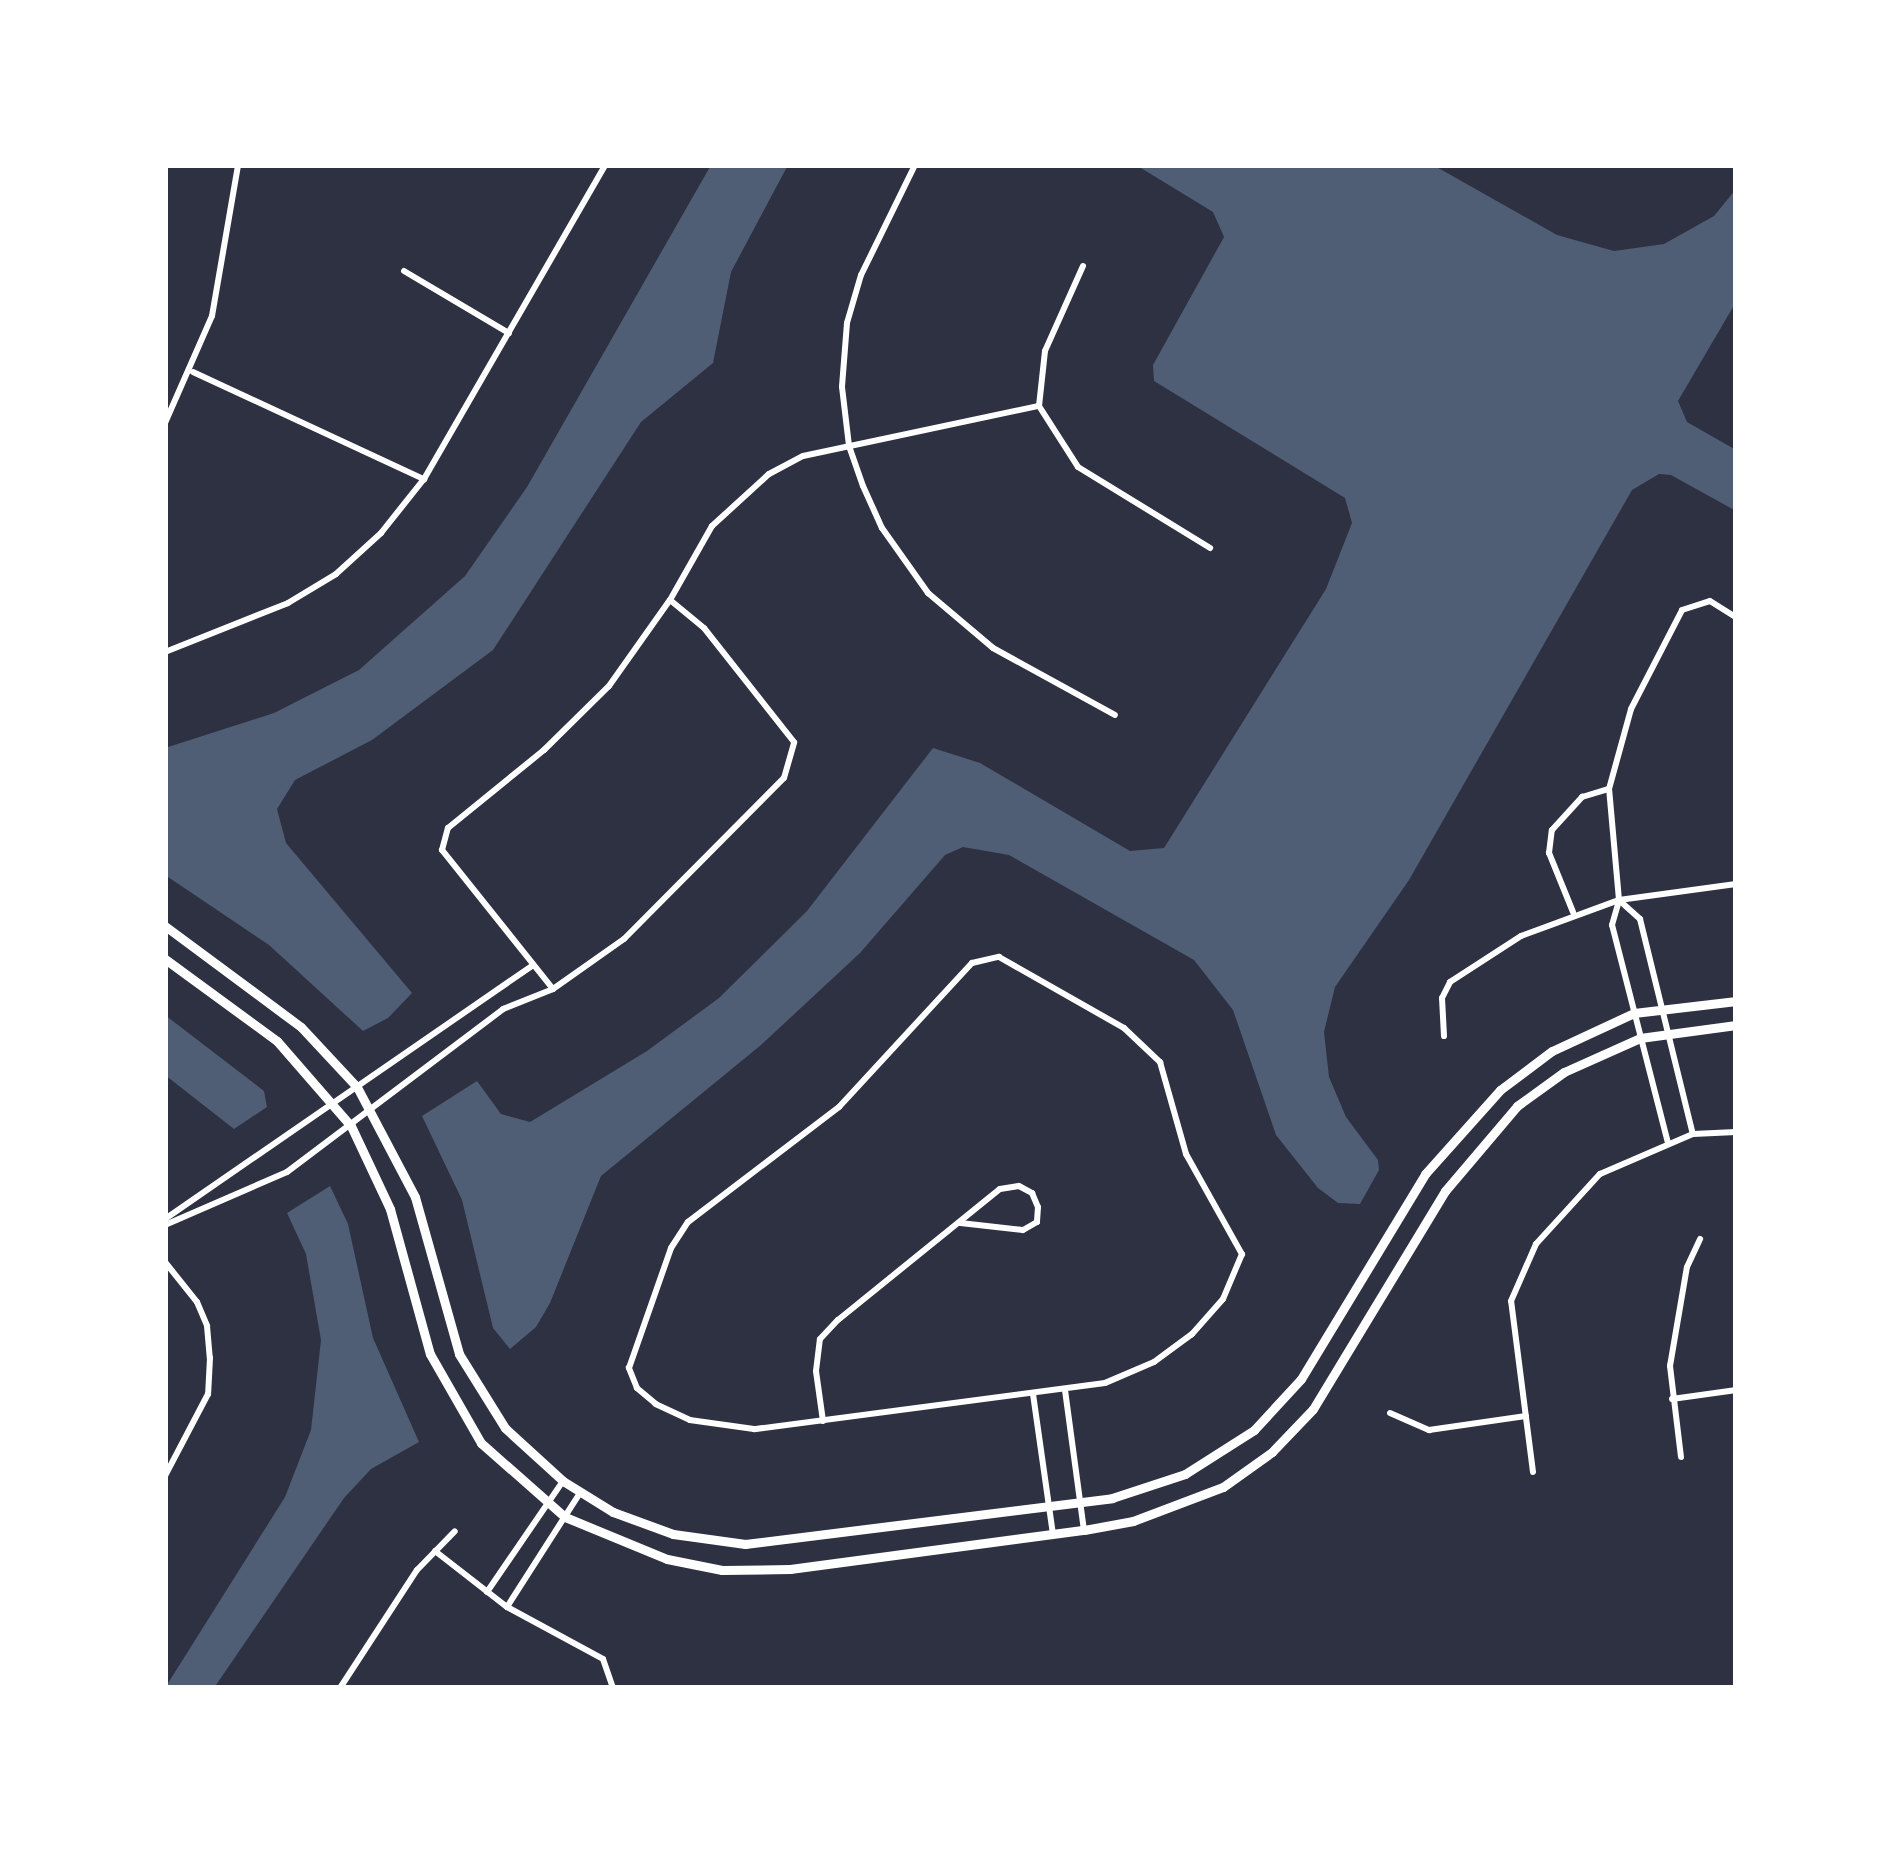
<!DOCTYPE html>
<style>
body{margin:0}
#map{position:relative;width:1901px;height:1853px;overflow:hidden;background:#2d3142;font-family:Commissioner,sans-serif}
div>[style]{position:absolute}
.water>*{inset:0;background:#4f5d75}
.minor>*{height:6px;margin:-3px;padding:0 3px;transform-origin:3px;border-radius:3px;background:#fff}
.tertiary>*{height:9px;margin:-4.5px;padding:0 4.5px;transform-origin:4.5px;border-radius:4.5px;background:#fff}
span{translate:-50% -50%;white-space:nowrap;text-align:center;line-height:1.15;-webkit-text-stroke:10px #fff;paint-order:stroke}
.frame{position:absolute;inset:0;border:168px solid #fff;pointer-events:none}
</style>
<div id="map">
<div class="water">
<div style="clip-path:polygon(711px 165px,788px 165px,731px 272px,713px 363px,641px 422px,493px 650px,372px 740px,295px 780px,277px 809px,286px 843px,412px 993px,388px 1018px,363px 1031px,269px 945px,165px 875px,165px 748px,274px 713px,359px 670px,465px 576px,527px 487px)"></div>
<div style="clip-path:polygon(1136px 165px,1433px 165px,1557px 235px,1614px 251px,1664px 244px,1714px 216px,1736px 189px,1736px 302px,1678px 401px,1687px 422px,1736px 450px,1736px 511px,1671px 475px,1659px 474px,1632px 490px,1409px 880px,1335px 987px,1324px 1032px,1329px 1077px,1346px 1117px,1378px 1160px,1379px 1170px,1360px 1204px,1338px 1203px,1318px 1188px,1276px 1135px,1233px 1010px,1194px 960px,1009px 855px,963px 847px,945px 855px,860px 953px,761px 1045px,601px 1176px,550px 1303px,536px 1327px,510px 1349px,493px 1328px,462px 1200px,422px 1116px,477px 1081px,501px 1114px,530px 1122px,647px 1051px,719px 998px,807px 911px,933px 748px,980px 763px,1130px 851px,1164px 848px,1326px 589px,1352px 523px,1345px 498px,1154px 381px,1153px 365px,1224px 237px,1213px 212px)"></div>
<div style="clip-path:polygon(165px 1015px,264px 1091px,267px 1107px,234px 1129px,165px 1075px)"></div>
<div style="clip-path:polygon(330px 1186px,348px 1224px,373px 1338px,419px 1442px,371px 1469px,344px 1498px,214px 1688px,165px 1688px,285px 1497px,311px 1430px,321px 1340px,306px 1254px,287px 1213px)"></div>
</div>
<div class="minor">
<div style="left:914px;top:167px;width:120px;rotate:116.1deg"></div>
<div style="left:861px;top:275px;width:50px;rotate:106.3deg"></div>
<div style="left:847px;top:323px;width:64px;rotate:94.5deg"></div>
<div style="left:842px;top:387px;width:59px;rotate:83.2deg"></div>
<div style="left:849px;top:446px;width:42px;rotate:70.7deg"></div>
<div style="left:863px;top:486px;width:46px;rotate:65.7deg"></div>
<div style="left:882px;top:528px;width:80px;rotate:54.7deg"></div>
<div style="left:928px;top:593px;width:85px;rotate:40.2deg"></div>
<div style="left:993px;top:648px;width:139px;rotate:28.8deg"></div>
<div style="left:1083px;top:266px;width:93px;rotate:114.1deg"></div>
<div style="left:1045px;top:351px;width:55px;rotate:96.2deg"></div>
<div style="left:1039px;top:406px;width:72px;rotate:57.4deg"></div>
<div style="left:1078px;top:467px;width:155px;rotate:31.5deg"></div>
<div style="left:404px;top:271px;width:122px;rotate:30.6deg"></div>
<div style="left:193px;top:372px;width:255px;rotate:24.9deg"></div>
<div style="left:165px;top:423px;width:117px;rotate:-66.3deg"></div>
<div style="left:212px;top:316px;width:153px;rotate:-80.2deg"></div>
<div style="left:165px;top:652px;width:132px;rotate:-21.7deg"></div>
<div style="left:288px;top:603px;width:56px;rotate:-31.1deg"></div>
<div style="left:336px;top:574px;width:61px;rotate:-42.3deg"></div>
<div style="left:381px;top:533px;width:69px;rotate:-51.5deg"></div>
<div style="left:424px;top:479px;width:362px;rotate:-60deg"></div>
<div style="left:1620px;top:901px;width:27px;rotate:42deg"></div>
<div style="left:1640px;top:919px;width:221px;rotate:76.2deg"></div>
<div style="left:1573px;top:912px;width:64px;rotate:-112.1deg"></div>
<div style="left:1549px;top:853px;width:23px;rotate:-83deg"></div>
<div style="left:1552px;top:830px;width:45px;rotate:-47.7deg"></div>
<div style="left:1582px;top:797px;width:28px;rotate:-17deg"></div>
<div style="left:999px;top:957px;width:144px;rotate:29.6deg"></div>
<div style="left:1124px;top:1028px;width:50px;rotate:43.4deg"></div>
<div style="left:1160px;top:1062px;width:96px;rotate:74.2deg"></div>
<div style="left:1186px;top:1154px;width:115px;rotate:60.8deg"></div>
<div style="left:1242px;top:1254px;width:49px;rotate:112.9deg"></div>
<div style="left:1223px;top:1299px;width:47px;rotate:131.5deg"></div>
<div style="left:1192px;top:1334px;width:47px;rotate:143.6deg"></div>
<div style="left:1154px;top:1362px;width:53px;rotate:156.8deg"></div>
<div style="left:1105px;top:1383px;width:354px;rotate:172.5deg"></div>
<div style="left:754px;top:1429px;width:65px;rotate:-172deg"></div>
<div style="left:690px;top:1420px;width:38px;rotate:-155deg"></div>
<div style="left:656px;top:1404px;width:25px;rotate:-140deg"></div>
<div style="left:637px;top:1388px;width:22px;rotate:-112deg"></div>
<div style="left:629px;top:1368px;width:127px;rotate:-70.7deg"></div>
<div style="left:671px;top:1248px;width:31px;rotate:-57deg"></div>
<div style="left:688px;top:1222px;width:190px;rotate:-37.3deg"></div>
<div style="left:839px;top:1107px;width:196px;rotate:-47.3deg"></div>
<div style="left:972px;top:963px;width:28px;rotate:-13deg"></div>
<div style="left:553px;top:989px;width:178px;rotate:-128.6deg"></div>
<div style="left:442px;top:850px;width:23px;rotate:-75deg"></div>
<div style="left:448px;top:828px;width:124px;rotate:-39.1deg"></div>
<div style="left:544px;top:750px;width:91px;rotate:-44.6deg"></div>
<div style="left:609px;top:686px;width:105px;rotate:-54.7deg"></div>
<div style="left:670px;top:600px;width:85px;rotate:-60.4deg"></div>
<div style="left:712px;top:526px;width:77px;rotate:-42.4deg"></div>
<div style="left:769px;top:474px;width:38px;rotate:-28deg"></div>
<div style="left:803px;top:456px;width:241px;rotate:-12deg"></div>
<div style="left:1444px;top:1036px;width:38px;rotate:-93deg"></div>
<div style="left:1442px;top:998px;width:18px;rotate:-63deg"></div>
<div style="left:1450px;top:982px;width:85px;rotate:-32.9deg"></div>
<div style="left:1521px;top:936px;width:104px;rotate:-20.2deg"></div>
<div style="left:1619px;top:900px;width:118px;rotate:-7.8deg"></div>
<div style="left:1668px;top:1143px;width:225px;rotate:-104.4deg"></div>
<div style="left:1612px;top:925px;width:26px;rotate:-74deg"></div>
<div style="left:1619px;top:900px;width:111px;rotate:-95.1deg"></div>
<div style="left:1609px;top:789px;width:83px;rotate:-74.6deg"></div>
<div style="left:1631px;top:709px;width:111px;rotate:-62.7deg"></div>
<div style="left:1682px;top:610px;width:29px;rotate:-18deg"></div>
<div style="left:1710px;top:601px;width:31px;rotate:32deg"></div>
<div style="left:165px;top:1219px;width:447px;rotate:-34.6deg"></div>
<div style="left:165px;top:1225px;width:133px;rotate:-23.5deg"></div>
<div style="left:287px;top:1172px;width:271px;rotate:-37deg"></div>
<div style="left:503px;top:1009px;width:54px;rotate:-21.8deg"></div>
<div style="left:553px;top:989px;width:87px;rotate:-35.2deg"></div>
<div style="left:624px;top:939px;width:227px;rotate:-45.2deg"></div>
<div style="left:784px;top:778px;width:37px;rotate:-74deg"></div>
<div style="left:794px;top:742px;width:145px;rotate:-128.3deg"></div>
<div style="left:704px;top:628px;width:44px;rotate:-140.5deg"></div>
<div style="left:165px;top:1262px;width:51px;rotate:51.3deg"></div>
<div style="left:197px;top:1302px;width:26px;rotate:67deg"></div>
<div style="left:207px;top:1326px;width:32px;rotate:85deg"></div>
<div style="left:210px;top:1358px;width:36px;rotate:93deg"></div>
<div style="left:208px;top:1394px;width:93px;rotate:117.7deg"></div>
<div style="left:1065px;top:1390px;width:141px;rotate:82.3deg"></div>
<div style="left:1033px;top:1394px;width:141px;rotate:81.9deg"></div>
<div style="left:1672px;top:1399px;width:65px;rotate:-8deg"></div>
<div style="left:1390px;top:1413px;width:43px;rotate:23.6deg"></div>
<div style="left:1429px;top:1430px;width:98px;rotate:-8.2deg"></div>
<div style="left:823px;top:1421px;width:50px;rotate:-98deg"></div>
<div style="left:816px;top:1371px;width:32px;rotate:-83deg"></div>
<div style="left:820px;top:1339px;width:26px;rotate:-47deg"></div>
<div style="left:838px;top:1320px;width:208px;rotate:-39deg"></div>
<div style="left:1000px;top:1189px;width:19px;rotate:-9deg"></div>
<div style="left:1019px;top:1186px;width:15px;rotate:28deg"></div>
<div style="left:1032px;top:1193px;width:15px;rotate:67deg"></div>
<div style="left:1038px;top:1207px;width:15px;rotate:94deg"></div>
<div style="left:1037px;top:1222px;width:16px;rotate:150deg"></div>
<div style="left:1023px;top:1230px;width:63px;rotate:-173.7deg"></div>
<div style="left:1681px;top:1457px;width:92px;rotate:-96.9deg"></div>
<div style="left:1670px;top:1366px;width:100px;rotate:-80.3deg"></div>
<div style="left:1687px;top:1267px;width:31px;rotate:-65deg"></div>
<div style="left:1533px;top:1472px;width:172px;rotate:-97.3deg"></div>
<div style="left:1511px;top:1301px;width:62px;rotate:-66.3deg"></div>
<div style="left:1536px;top:1244px;width:95px;rotate:-47.6deg"></div>
<div style="left:1600px;top:1174px;width:101px;rotate:-23.3deg"></div>
<div style="left:1693px;top:1134px;width:43px;rotate:-2.7deg"></div>
<div style="left:435px;top:1551px;width:91px;rotate:37.9deg"></div>
<div style="left:507px;top:1607px;width:109px;rotate:28.4deg"></div>
<div style="left:603px;top:1659px;width:31px;rotate:71deg"></div>
<div style="left:487px;top:1592px;width:135px;rotate:-55.6deg"></div>
<div style="left:507px;top:1607px;width:135px;rotate:-57.4deg"></div>
<div style="left:340px;top:1688px;width:141px;rotate:-56.9deg"></div>
<div style="left:417px;top:1570px;width:54px;rotate:-45.7deg"></div>
</div>
<div class="tertiary">
<div style="left:165px;top:926px;width:169px;rotate:36.6deg"></div>
<div style="left:301px;top:1027px;width:82px;rotate:47deg"></div>
<div style="left:357px;top:1087px;width:124px;rotate:62.2deg"></div>
<div style="left:415px;top:1197px;width:163px;rotate:74.3deg"></div>
<div style="left:459px;top:1354px;width:87px;rotate:58.1deg"></div>
<div style="left:505px;top:1428px;width:79px;rotate:42.4deg"></div>
<div style="left:563px;top:1481px;width:59px;rotate:31.8deg"></div>
<div style="left:613px;top:1512px;width:64px;rotate:20.1deg"></div>
<div style="left:673px;top:1534px;width:73px;rotate:7.9deg"></div>
<div style="left:745px;top:1544px;width:370px;rotate:-7.1deg"></div>
<div style="left:1112px;top:1498px;width:77px;rotate:-18.2deg"></div>
<div style="left:1185px;top:1474px;width:82px;rotate:-32.5deg"></div>
<div style="left:1254px;top:1430px;width:69px;rotate:-47.3deg"></div>
<div style="left:1301px;top:1379px;width:240px;rotate:-58.8deg"></div>
<div style="left:1425px;top:1174px;width:113px;rotate:-48.2deg"></div>
<div style="left:1500px;top:1090px;width:65px;rotate:-36.9deg"></div>
<div style="left:1552px;top:1051px;width:90px;rotate:-24.9deg"></div>
<div style="left:1634px;top:1013px;width:103px;rotate:-6.7deg"></div>
<div style="left:165px;top:959px;width:139px;rotate:36.2deg"></div>
<div style="left:277px;top:1041px;width:113px;rotate:49deg"></div>
<div style="left:351px;top:1126px;width:92px;rotate:64.8deg"></div>
<div style="left:390px;top:1209px;width:150px;rotate:74.6deg"></div>
<div style="left:430px;top:1354px;width:103px;rotate:60.2deg"></div>
<div style="left:481px;top:1443px;width:112px;rotate:41.4deg"></div>
<div style="left:565px;top:1517px;width:110px;rotate:22.4deg"></div>
<div style="left:667px;top:1559px;width:56px;rotate:11.3deg"></div>
<div style="left:722px;top:1570px;width:68px;rotate:-0.8deg"></div>
<div style="left:790px;top:1569px;width:297px;rotate:-7.6deg"></div>
<div style="left:1084px;top:1530px;width:50px;rotate:-10.4deg"></div>
<div style="left:1133px;top:1521px;width:96px;rotate:-20.7deg"></div>
<div style="left:1223px;top:1487px;width:60px;rotate:-35.5deg"></div>
<div style="left:1272px;top:1452px;width:59px;rotate:-46.4deg"></div>
<div style="left:1313px;top:1409px;width:255px;rotate:-58.8deg"></div>
<div style="left:1445px;top:1191px;width:111px;rotate:-49.7deg"></div>
<div style="left:1517px;top:1106px;width:58px;rotate:-35.9deg"></div>
<div style="left:1564px;top:1072px;width:83px;rotate:-24.1deg"></div>
<div style="left:1640px;top:1038px;width:97px;rotate:-7.7deg"></div>
</div>
<div class="frame"></div>
</div>
